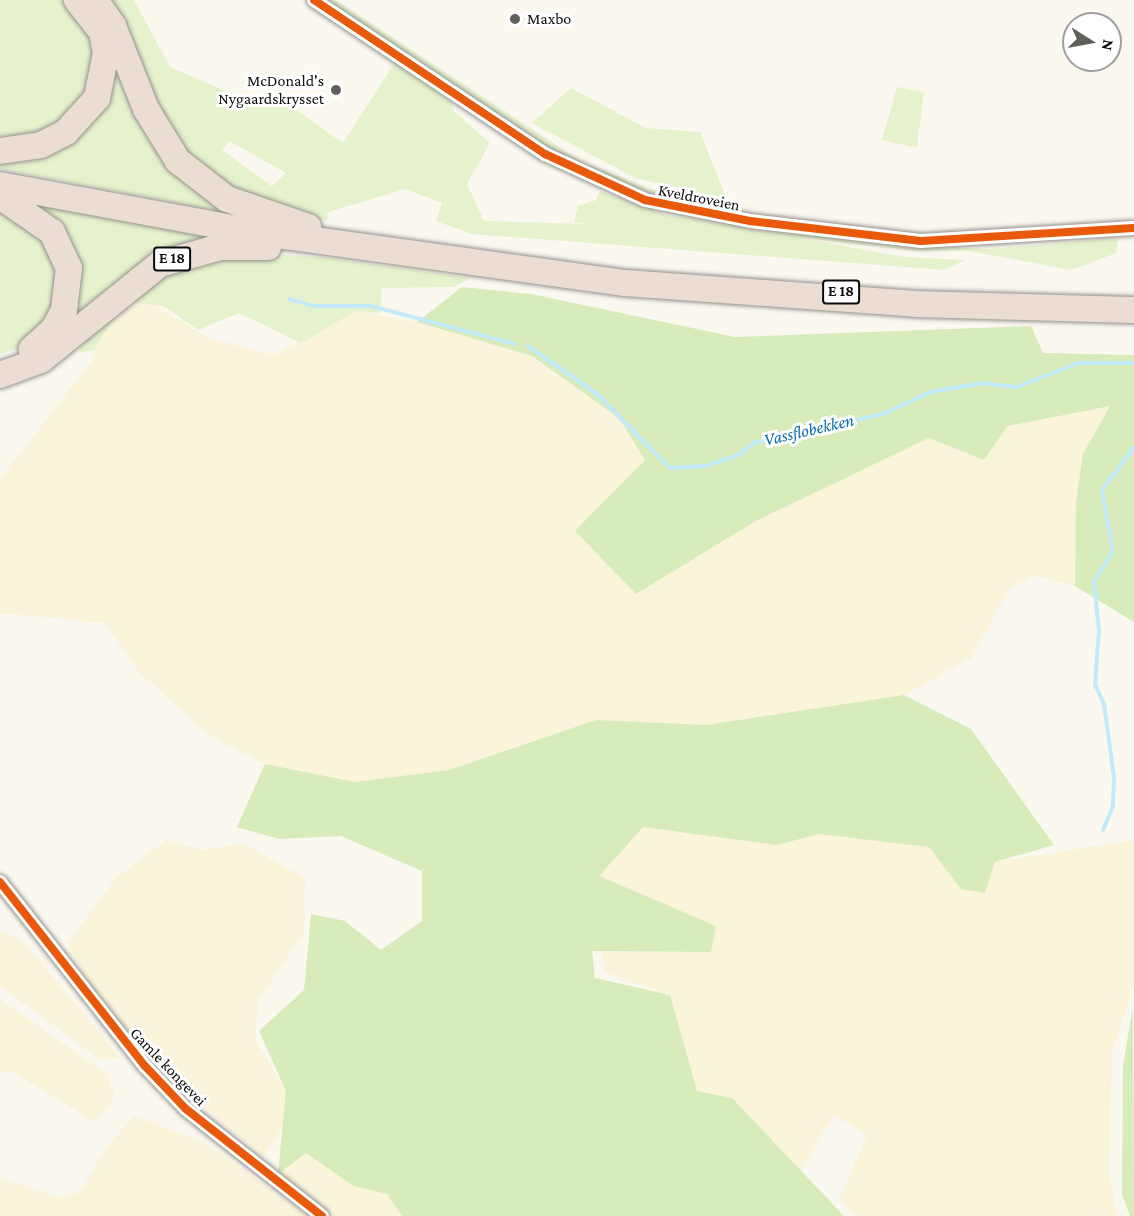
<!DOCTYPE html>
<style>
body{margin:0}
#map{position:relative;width:1134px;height:1216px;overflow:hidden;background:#fbf8f0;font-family:"Crimson Pro",serif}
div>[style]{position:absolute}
.farmland>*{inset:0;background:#f9f4da}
.green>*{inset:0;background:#e6f2cd}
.forest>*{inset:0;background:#d7ebbb}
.stream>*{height:4px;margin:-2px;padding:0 2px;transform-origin:2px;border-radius:2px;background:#c2eaf9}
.roads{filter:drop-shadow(0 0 2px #94928f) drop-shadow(0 0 2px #94928f)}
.street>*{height:14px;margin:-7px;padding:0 7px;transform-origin:7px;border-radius:7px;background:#fefefd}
.highway>*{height:26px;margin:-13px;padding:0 13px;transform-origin:13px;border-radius:13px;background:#ebddd3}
.cycleway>*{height:8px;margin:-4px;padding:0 4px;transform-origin:4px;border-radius:4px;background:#e8590c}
.dots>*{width:16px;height:16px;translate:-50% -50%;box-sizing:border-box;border:3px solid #fff;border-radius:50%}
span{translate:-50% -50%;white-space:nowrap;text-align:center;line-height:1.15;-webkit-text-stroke:6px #fff;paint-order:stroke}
.shield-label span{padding:2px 4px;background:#fff;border:2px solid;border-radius:4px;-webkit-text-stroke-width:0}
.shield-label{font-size:15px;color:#0c0c0c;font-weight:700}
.poi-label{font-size:16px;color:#0c0c0c}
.left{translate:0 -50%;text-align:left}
.right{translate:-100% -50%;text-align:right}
.street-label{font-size:16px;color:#0c0c0c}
.water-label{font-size:18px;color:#0970ab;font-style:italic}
.north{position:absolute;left:1062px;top:12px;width:60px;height:60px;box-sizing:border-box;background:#fff;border:2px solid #9e9e9e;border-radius:50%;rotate:101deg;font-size:16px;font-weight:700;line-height:24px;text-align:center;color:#0c0c0c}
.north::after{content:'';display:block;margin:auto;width:21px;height:27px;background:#605f5c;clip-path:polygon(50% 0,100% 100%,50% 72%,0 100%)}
</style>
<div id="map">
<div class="farmland">
<div style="clip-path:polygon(146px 300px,209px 338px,274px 355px,356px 311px,417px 322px,531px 356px,619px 418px,645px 460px,575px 531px,636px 594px,756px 521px,930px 438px,984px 460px,1008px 426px,1111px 406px,1083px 454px,1076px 502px,1075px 586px,1034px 575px,1010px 588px,971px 658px,904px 695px,706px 725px,596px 720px,449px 770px,355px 783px,265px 764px,209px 735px,139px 672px,105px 623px,0 613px,0 479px,91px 362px,97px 341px,119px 311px)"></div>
<div style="clip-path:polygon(643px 827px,777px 845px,819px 834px,930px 847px,961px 889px,985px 893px,995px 862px,1134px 840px,1134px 987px,1112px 1051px,1109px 1170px,1116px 1216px,856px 1216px,839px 1200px,867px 1135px,833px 1114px,802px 1171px,732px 1098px,697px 1091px,670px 995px,604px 972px,603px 952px,711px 952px,598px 876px)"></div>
<div style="clip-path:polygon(166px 840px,205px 850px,242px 843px,305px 878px,304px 932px,258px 1002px,255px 1039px,286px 1091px,285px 1123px,263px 1157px,165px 1075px,90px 984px,67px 944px,116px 878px)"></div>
<div style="clip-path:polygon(0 931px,21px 939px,121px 1058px,100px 1060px,0 986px)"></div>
<div style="clip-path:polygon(0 999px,106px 1074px,115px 1096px,96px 1123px,13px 1072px,0 1071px)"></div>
<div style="clip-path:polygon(135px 1116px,207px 1144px,308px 1216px,0 1216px,0 1178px,59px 1198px,80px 1192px,107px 1146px)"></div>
<div style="clip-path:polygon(306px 1153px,353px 1186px,387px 1194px,402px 1216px,333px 1216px,278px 1174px)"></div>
</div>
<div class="green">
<div style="clip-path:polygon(0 0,67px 0,98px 38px,99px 76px,61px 128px,0 146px)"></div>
<div style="clip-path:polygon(evenodd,108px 0,134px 0,170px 67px,261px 106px,288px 104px,343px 143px,395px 62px,452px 102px,454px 111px,490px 143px,467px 184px,484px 221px,588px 224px,574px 222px,578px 206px,596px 200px,600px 191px,666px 215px,884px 245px,990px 249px,1118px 238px,1116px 253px,1072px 270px,969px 251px,915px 251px,801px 238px,904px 257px,965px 260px,945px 270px,471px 234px,436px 221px,442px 203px,405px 189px,328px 212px,327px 221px,280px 212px,226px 190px,171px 138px,108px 0,229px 141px,286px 173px,272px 186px,222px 150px,229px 141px)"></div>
<div style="clip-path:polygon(326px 0,336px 0,582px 162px,657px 191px,729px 206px,709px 207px,642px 191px,554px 151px)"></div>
<div style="clip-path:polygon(112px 47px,131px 84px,234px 214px,0 169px,0 157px,57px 144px)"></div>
<div style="clip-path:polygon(897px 87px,924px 92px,917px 148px,882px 140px)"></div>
<div style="clip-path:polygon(571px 88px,646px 128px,700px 132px,727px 200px,635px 178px,532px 123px)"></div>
<div style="clip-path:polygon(17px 198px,259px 240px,191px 246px,66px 336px,78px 291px)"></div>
<div style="clip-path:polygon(0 203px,57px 253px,60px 299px,28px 345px,0 354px)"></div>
<div style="clip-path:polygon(246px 253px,321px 257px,470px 278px,453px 287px,382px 288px,380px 313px,356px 311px,301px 343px,239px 313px,198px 330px,163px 306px,134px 302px,118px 311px,94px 350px,79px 353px,84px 334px,150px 279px)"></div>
</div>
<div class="forest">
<div style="clip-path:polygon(462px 287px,531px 294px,735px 337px,1031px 326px,1043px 353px,1134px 355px,1134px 622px,1075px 586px,1076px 502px,1083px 454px,1110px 406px,1008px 426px,984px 460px,929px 438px,756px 521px,636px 594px,575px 531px,645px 460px,619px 418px,532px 356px,417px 322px)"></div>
<div style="clip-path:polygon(904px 695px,971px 729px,1054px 845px,995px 862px,985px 893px,961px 889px,929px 847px,819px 834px,777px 845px,643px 827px,599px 876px,716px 926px,711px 952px,592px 951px,595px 978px,670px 995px,697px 1091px,732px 1098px,844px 1216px,402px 1216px,387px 1194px,353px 1186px,306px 1153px,278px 1174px,286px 1091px,259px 1031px,304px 990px,311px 914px,345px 921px,381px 950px,422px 921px,422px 871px,341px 836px,279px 839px,237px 827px,265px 764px,355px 782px,449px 770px,596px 720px,706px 725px)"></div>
<div style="clip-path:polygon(1133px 1007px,1134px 1216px,1130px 1216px,1122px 1194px,1123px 1065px)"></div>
</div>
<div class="stream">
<div style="left:289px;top:299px;width:26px;rotate:16deg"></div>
<div style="left:314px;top:306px;width:57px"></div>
<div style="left:371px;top:306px;width:149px;rotate:14.8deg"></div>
<div style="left:528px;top:346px;width:83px;rotate:34.7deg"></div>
<div style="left:596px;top:393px;width:105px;rotate:45.4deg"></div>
<div style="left:670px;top:468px;width:36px;rotate:-3deg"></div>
<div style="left:706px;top:466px;width:36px;rotate:-19deg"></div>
<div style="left:740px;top:454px;width:17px;rotate:-40deg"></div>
<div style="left:753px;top:443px;width:133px;rotate:-12.6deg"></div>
<div style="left:883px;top:414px;width:53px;rotate:-24.6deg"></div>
<div style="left:931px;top:392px;width:52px;rotate:-10deg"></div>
<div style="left:982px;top:383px;width:35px;rotate:7deg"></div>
<div style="left:1017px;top:387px;width:66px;rotate:-21.5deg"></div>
<div style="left:1078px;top:363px;width:56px"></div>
<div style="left:1103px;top:830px;width:26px;rotate:-67deg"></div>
<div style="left:1113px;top:806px;width:29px;rotate:-88deg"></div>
<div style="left:1114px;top:777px;width:74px;rotate:-97.8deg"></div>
<div style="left:1104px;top:704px;width:21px;rotate:-115deg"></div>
<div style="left:1095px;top:685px;width:54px;rotate:-85.8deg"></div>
<div style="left:1099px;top:631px;width:50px;rotate:-95.7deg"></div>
<div style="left:1094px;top:581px;width:35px;rotate:-57deg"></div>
<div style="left:1113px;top:552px;width:63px;rotate:-100.1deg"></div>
<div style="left:1102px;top:490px;width:54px;rotate:-53.3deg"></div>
</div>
<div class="roads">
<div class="street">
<div style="left:314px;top:0;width:278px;rotate:33.7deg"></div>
<div style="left:545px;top:154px;width:110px;rotate:24.7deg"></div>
<div style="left:645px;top:200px;width:107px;rotate:11.3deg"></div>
<div style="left:750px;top:221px;width:172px;rotate:6.7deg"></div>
<div style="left:921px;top:241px;width:213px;rotate:-3.5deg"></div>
<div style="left:0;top:882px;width:234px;rotate:51.8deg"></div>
<div style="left:145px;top:1066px;width:59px;rotate:46.4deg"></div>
<div style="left:186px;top:1109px;width:173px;rotate:38.2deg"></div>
</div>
<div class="highway">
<div style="left:95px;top:0;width:32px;rotate:55deg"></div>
<div style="left:113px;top:26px;width:89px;rotate:68.3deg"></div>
<div style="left:146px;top:109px;width:61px;rotate:58.4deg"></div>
<div style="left:178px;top:161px;width:62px;rotate:37.8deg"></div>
<div style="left:227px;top:199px;width:86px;rotate:19.1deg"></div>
<div style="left:0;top:151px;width:41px;rotate:-8.3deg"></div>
<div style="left:41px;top:145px;width:28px;rotate:-27deg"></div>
<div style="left:66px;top:132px;width:46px;rotate:-47.6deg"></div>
<div style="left:97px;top:98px;width:46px;rotate:-78.7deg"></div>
<div style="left:106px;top:53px;width:21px;rotate:-101deg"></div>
<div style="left:102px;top:32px;width:41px;rotate:-128deg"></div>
<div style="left:0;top:185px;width:246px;rotate:10.5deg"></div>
<div style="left:242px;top:230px;width:387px;rotate:7.9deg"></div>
<div style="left:625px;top:283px;width:292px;rotate:4.1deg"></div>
<div style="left:916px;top:304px;width:218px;rotate:1.6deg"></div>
<div style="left:0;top:196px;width:63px;rotate:34.7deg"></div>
<div style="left:52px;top:232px;width:40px;rotate:65deg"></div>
<div style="left:69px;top:268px;width:42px;rotate:96.8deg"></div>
<div style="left:64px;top:310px;width:21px;rotate:118deg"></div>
<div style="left:54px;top:329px;width:30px;rotate:138deg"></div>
<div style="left:0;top:375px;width:44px;rotate:-20.1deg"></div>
<div style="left:41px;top:360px;width:153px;rotate:-38.9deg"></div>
<div style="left:160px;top:264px;width:62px;rotate:-15.8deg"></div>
<div style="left:220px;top:247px;width:48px"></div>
</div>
</div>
<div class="cycleway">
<div style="left:314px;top:0;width:278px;rotate:33.7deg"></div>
<div style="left:545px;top:154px;width:110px;rotate:24.7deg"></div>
<div style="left:645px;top:200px;width:107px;rotate:11.3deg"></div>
<div style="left:750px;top:221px;width:172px;rotate:6.7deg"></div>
<div style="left:921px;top:241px;width:213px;rotate:-3.5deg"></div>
<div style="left:0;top:882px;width:234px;rotate:51.8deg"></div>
<div style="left:145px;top:1066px;width:59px;rotate:46.4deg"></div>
<div style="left:186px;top:1109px;width:173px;rotate:38.2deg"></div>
</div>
<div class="dots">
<div style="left:515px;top:19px;background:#605f5c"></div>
<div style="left:336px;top:90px;background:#605f5c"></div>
</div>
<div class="shield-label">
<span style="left:172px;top:259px">E 18</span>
<span style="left:841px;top:292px">E 18</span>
</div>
<div class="poi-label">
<span class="left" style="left:527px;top:19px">Maxbo</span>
<span class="right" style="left:324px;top:90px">McDonald's<br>Nygaardskrysset</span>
</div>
<div class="street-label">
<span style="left:699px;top:198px;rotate:11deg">Kveldroveien</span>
<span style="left:168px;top:1067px;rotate:46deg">Gamle kongevei</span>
</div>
<div class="water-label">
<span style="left:809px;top:430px;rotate:-13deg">Vassflobekken</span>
</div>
<div class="north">N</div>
</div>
